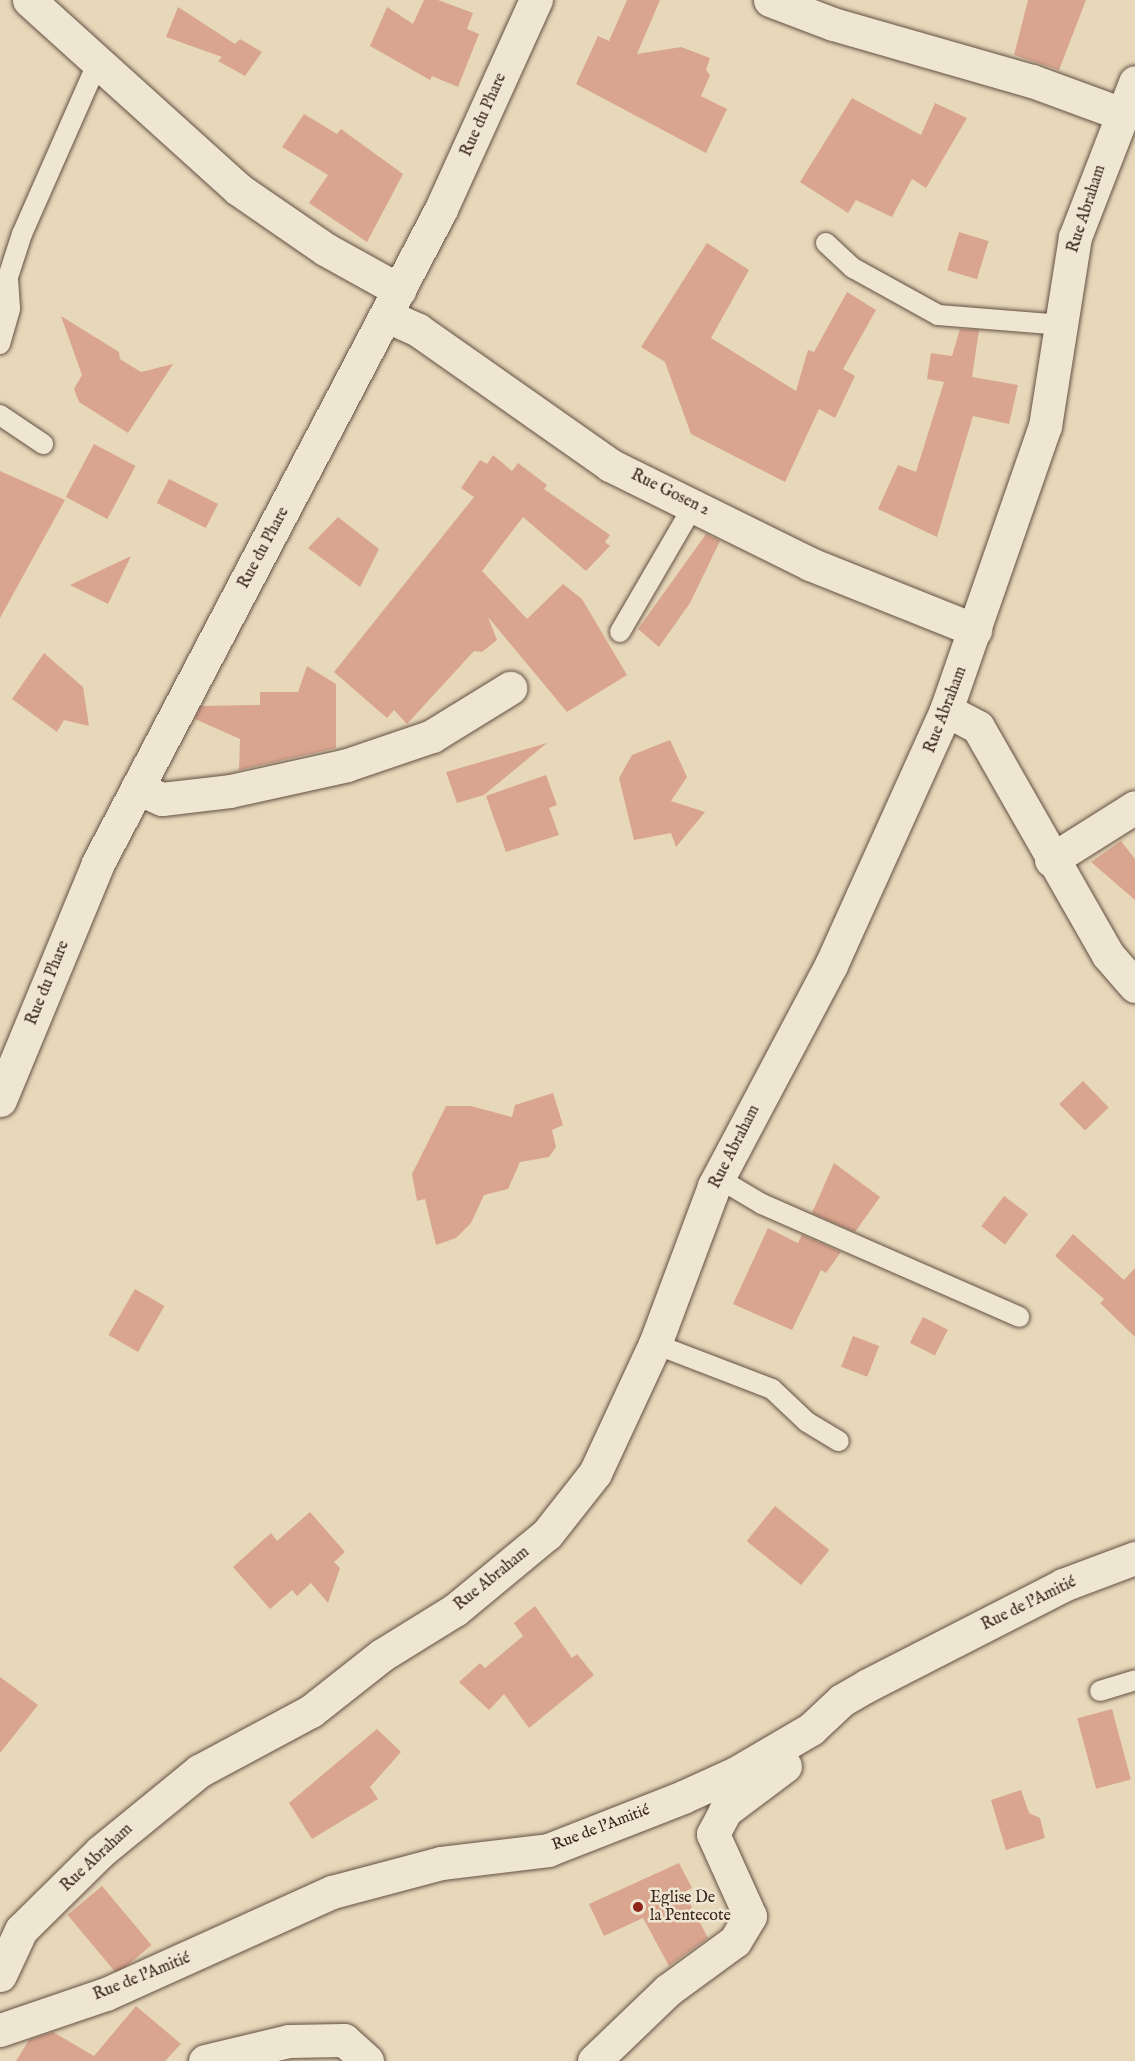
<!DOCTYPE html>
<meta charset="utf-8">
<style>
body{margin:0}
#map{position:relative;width:1135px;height:2061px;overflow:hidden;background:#e7d8ba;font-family:"IM FELL English",serif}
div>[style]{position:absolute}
.building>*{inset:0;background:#daa58f;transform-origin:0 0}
.roads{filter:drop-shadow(0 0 2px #645043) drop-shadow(0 0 2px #645043)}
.service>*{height:20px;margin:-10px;padding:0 10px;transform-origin:10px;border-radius:10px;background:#efe6d2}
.minor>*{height:33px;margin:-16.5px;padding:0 16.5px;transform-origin:16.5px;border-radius:16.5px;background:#efe6d2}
.dots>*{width:16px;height:16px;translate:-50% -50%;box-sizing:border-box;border:3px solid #efe6d2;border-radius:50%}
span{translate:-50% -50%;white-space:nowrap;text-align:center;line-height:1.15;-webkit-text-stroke:5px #efe6d2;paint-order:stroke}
.street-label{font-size:16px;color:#38231b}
.poi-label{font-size:16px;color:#38231b}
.left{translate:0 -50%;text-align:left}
</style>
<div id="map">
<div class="building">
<div style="clip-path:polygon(424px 0,438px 0,473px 13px,467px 29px,479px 34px,458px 87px,432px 76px,430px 80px,370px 46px,387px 7px,413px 24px)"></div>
<div style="clip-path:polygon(627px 0,660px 0,637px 54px,681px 47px,710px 58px,706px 70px,710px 75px,701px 96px,727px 109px,706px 153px,576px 84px,598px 36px,609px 41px)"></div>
<div style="clip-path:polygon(1028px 0,1086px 0,1059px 70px,1014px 55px)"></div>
<div style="clip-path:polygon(178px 7px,235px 44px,240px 39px,262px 52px,245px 76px,218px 61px,222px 57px,166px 37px)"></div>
<div style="clip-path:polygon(852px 98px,921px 135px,935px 103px,967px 118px,926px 188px,912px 179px,892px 217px,856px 200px,848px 213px,800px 182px)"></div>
<div style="clip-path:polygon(304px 114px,337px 134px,341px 129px,403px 174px,367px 242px,309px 203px,328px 175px,282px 147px)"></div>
<div style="left:959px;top:232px;width:31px;height:40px;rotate:17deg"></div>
<div style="clip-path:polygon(707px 243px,749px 270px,711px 338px,796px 391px,808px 350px,814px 352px,847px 292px,876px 310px,843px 369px,855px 376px,835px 418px,819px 409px,785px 482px,691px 434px,665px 362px,641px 347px)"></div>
<div style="clip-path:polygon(61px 316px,119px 352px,120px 359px,141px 372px,173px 364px,128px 433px,79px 402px,74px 389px,82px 375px)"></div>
<div style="clip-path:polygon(960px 329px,979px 330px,972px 377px,1018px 385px,1009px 424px,973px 416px,937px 537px,878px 509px,898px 465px,916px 472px,944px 382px,927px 379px,931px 353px,952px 356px)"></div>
<div style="left:94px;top:444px;width:47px;height:60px;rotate:28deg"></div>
<div style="clip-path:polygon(493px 455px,512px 471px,518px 463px,547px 485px,544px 489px,610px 535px,605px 542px,610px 546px,586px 571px,523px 517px,482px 571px,527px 619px,563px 584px,582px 599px,627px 675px,567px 712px,488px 617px,497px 640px,482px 652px,474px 651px,407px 724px,394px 710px,387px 718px,334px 672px,474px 497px,461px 488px,480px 460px,487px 464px)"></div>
<div style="clip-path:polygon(0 471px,65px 500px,0 618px)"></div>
<div style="left:169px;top:479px;width:55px;height:27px;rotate:27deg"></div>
<div style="clip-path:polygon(338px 517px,379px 549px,360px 587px,308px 548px)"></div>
<div style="clip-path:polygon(706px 534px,720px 541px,690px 603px,659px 647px,638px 629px)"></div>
<div style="clip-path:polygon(131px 556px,108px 604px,70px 585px)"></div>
<div style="clip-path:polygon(44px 653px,83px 687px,89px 726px,64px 720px,57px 732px,12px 699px)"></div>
<div style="clip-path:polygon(307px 666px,336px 684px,336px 748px,239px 770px,240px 739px,195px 719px,201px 706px,260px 705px,260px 692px,298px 692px)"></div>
<div style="clip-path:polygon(670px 740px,687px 777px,671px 801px,705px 812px,676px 847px,671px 833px,634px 840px,619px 778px,632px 755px)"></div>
<div style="clip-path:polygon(547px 743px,484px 795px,457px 803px,446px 772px)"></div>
<div style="clip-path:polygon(546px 775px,557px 805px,549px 808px,559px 835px,506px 852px,486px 796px)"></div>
<div style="clip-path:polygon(1121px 841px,1135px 859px,1135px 900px,1091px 862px)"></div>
<div style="left:1083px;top:1081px;width:37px;height:33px;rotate:46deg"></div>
<div style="clip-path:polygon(553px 1093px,563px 1125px,552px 1130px,556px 1147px,549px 1157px,520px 1162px,508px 1189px,484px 1195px,471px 1223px,456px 1238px,436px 1245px,425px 1199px,417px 1201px,412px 1174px,446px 1106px,471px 1106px,512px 1117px,515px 1105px)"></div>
<div style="clip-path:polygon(834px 1163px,880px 1197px,855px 1232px,812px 1213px)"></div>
<div style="left:1004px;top:1196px;width:30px;height:38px;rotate:37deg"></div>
<div style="clip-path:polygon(768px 1228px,798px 1243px,802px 1235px,841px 1252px,826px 1273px,821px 1270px,792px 1330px,733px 1304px)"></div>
<div style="clip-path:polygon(1073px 1234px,1124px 1280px,1135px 1268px,1135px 1337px,1100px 1303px,1104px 1299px,1055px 1256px)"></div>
<div style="left:135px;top:1289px;width:34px;height:53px;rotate:30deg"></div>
<div style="left:923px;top:1317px;width:28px;height:29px;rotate:27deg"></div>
<div style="left:853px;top:1336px;width:28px;height:33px;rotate:21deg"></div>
<div style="left:775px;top:1506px;width:70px;height:45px;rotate:39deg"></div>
<div style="clip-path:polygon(310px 1512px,345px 1552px,334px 1562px,340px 1568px,328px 1603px,311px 1583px,297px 1596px,292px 1590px,270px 1609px,233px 1567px,271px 1533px,277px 1541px)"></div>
<div style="clip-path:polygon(535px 1606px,572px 1658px,577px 1654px,594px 1675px,529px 1728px,504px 1694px,489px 1710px,459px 1682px,480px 1663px,485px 1668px,523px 1636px,514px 1623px)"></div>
<div style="clip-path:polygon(0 1677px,38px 1705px,0 1753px)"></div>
<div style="left:1112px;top:1709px;width:73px;height:36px;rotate:75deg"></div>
<div style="clip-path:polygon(377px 1729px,401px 1752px,370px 1787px,378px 1799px,312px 1839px,289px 1803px)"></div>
<div style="clip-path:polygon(1021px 1790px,1029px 1813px,1040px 1818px,1045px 1838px,1006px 1850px,991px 1800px)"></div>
<div style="clip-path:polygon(679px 1863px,692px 1888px,684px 1892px,708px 1938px,669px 1966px,643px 1918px,604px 1936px,589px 1904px)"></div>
<div style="left:102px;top:1886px;width:77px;height:45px;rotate:50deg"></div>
<div style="clip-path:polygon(136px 2006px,181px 2044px,165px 2061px,16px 2061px,29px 2040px,53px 2032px,94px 2056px)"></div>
</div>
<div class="roads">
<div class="service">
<div style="left:826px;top:243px;width:37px;rotate:43deg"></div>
<div style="left:853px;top:268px;width:97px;rotate:28.9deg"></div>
<div style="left:938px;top:315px;width:125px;rotate:4.6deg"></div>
<div style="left:0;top:344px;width:37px;rotate:-74deg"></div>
<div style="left:10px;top:308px;width:31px;rotate:-94deg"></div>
<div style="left:8px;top:277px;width:45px;rotate:-72deg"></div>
<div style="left:22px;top:234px;width:186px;rotate:-66.2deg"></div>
<div style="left:0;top:415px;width:52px;rotate:34deg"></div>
<div style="left:620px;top:632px;width:149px;rotate:-59.8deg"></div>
<div style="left:718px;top:1178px;width:51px;rotate:30.6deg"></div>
<div style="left:762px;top:1204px;width:281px;rotate:23.7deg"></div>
<div style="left:655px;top:1344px;width:125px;rotate:21deg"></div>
<div style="left:772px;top:1389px;width:48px;rotate:43.3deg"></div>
<div style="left:807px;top:1422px;width:37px;rotate:31deg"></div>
<div style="left:1100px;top:1691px;width:37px;rotate:-17deg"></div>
</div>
<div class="minor">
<div style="left:29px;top:0;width:282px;rotate:42.1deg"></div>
<div style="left:238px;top:189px;width:106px;rotate:34.6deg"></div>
<div style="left:325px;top:249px;width:85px;rotate:29deg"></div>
<div style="left:770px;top:0;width:67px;rotate:20.9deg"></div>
<div style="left:833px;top:24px;width:207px;rotate:16deg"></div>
<div style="left:1032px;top:81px;width:96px;rotate:20.1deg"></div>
<div style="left:387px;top:316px;width:34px;rotate:24deg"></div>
<div style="left:418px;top:330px;width:235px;rotate:35.1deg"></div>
<div style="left:610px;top:465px;width:223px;rotate:26.3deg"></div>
<div style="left:810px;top:564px;width:178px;rotate:21.8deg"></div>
<div style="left:946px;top:710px;width:36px;rotate:28deg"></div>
<div style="left:978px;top:727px;width:262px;rotate:60.3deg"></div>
<div style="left:1108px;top:955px;width:41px;rotate:48.9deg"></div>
<div style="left:137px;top:788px;width:27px;rotate:24deg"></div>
<div style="left:162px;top:799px;width:68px;rotate:-6.7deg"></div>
<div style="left:230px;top:791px;width:120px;rotate:-12.5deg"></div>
<div style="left:347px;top:765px;width:90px;rotate:-18.8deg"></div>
<div style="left:432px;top:736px;width:92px;rotate:-31.6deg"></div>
<div style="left:1051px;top:860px;width:99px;rotate:-32.2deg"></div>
<div style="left:0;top:1100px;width:256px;rotate:-67.5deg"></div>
<div style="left:98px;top:863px;width:738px;rotate:-62.32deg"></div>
<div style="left:441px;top:209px;width:230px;rotate:-65.6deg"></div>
<div style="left:0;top:1975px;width:50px;rotate:-65deg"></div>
<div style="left:21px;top:1930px;width:112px;rotate:-44.6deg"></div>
<div style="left:101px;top:1851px;width:127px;rotate:-39.2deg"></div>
<div style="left:199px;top:1771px;width:127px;rotate:-28.2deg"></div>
<div style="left:311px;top:1711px;width:90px;rotate:-38.3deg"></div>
<div style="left:382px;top:1655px;width:86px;rotate:-31.7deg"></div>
<div style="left:455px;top:1610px;width:119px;rotate:-39.6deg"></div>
<div style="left:547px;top:1534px;width:78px;rotate:-51.8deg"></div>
<div style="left:595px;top:1473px;width:142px;rotate:-65.1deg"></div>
<div style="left:655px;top:1344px;width:169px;rotate:-69.5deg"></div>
<div style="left:714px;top:1186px;width:250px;rotate:-62.1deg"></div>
<div style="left:831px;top:965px;width:280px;rotate:-65.7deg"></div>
<div style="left:946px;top:710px;width:301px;rotate:-70.8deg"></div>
<div style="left:1045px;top:426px;width:191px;rotate:-81deg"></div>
<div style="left:1075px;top:237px;width:166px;rotate:-68.8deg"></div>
<div style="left:0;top:2030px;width:112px;rotate:-18.8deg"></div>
<div style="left:106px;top:1994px;width:248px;rotate:-24.3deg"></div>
<div style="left:332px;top:1892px;width:113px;rotate:-14.9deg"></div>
<div style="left:441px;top:1863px;width:108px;rotate:-6.9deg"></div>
<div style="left:548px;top:1850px;width:145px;rotate:-21.4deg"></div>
<div style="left:683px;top:1797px;width:58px;rotate:-24.4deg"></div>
<div style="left:736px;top:1773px;width:87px;rotate:-30.4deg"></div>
<div style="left:811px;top:1729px;width:42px;rotate:-43.1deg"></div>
<div style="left:842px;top:1700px;width:30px;rotate:-30deg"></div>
<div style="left:868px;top:1685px;width:219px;rotate:-27.1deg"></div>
<div style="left:1063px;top:1585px;width:77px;rotate:-20.6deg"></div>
<div style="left:205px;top:2061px;width:86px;rotate:-13.4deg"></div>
<div style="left:289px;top:2041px;width:55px;rotate:-1deg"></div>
<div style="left:344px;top:2040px;width:31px;rotate:42deg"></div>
<div style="left:594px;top:2061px;width:103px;rotate:-43.8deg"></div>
<div style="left:668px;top:1990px;width:83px;rotate:-36.2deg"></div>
<div style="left:735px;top:1941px;width:29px;rotate:-59deg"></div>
<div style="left:750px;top:1916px;width:90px;rotate:-114.3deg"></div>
<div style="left:713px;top:1834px;width:26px;rotate:-62deg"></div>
<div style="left:725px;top:1811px;width:75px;rotate:-36.9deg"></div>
</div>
</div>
<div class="dots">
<div style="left:638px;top:1907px;background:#8f2418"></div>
</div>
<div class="street-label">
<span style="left:484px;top:115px;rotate:-66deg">Rue du Phare</span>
<span style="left:1087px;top:209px;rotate:-72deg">Rue Abraham</span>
<span style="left:670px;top:493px;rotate:26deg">Rue Gosen 2</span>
<span style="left:264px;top:548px;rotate:-62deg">Rue du Phare</span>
<span style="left:946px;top:710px;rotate:-69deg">Rue Abraham</span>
<span style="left:48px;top:983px;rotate:-68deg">Rue du Phare</span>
<span style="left:735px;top:1147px;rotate:-63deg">Rue Abraham</span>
<span style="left:492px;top:1579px;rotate:-39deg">Rue Abraham</span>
<span style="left:1029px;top:1604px;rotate:-26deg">Rue de l'Amitié</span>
<span style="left:601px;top:1828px;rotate:-21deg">Rue de l'Amitié</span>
<span style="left:97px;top:1858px;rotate:-43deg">Rue Abraham</span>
<span style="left:142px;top:1977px;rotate:-22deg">Rue de l'Amitié</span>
</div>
<div class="poi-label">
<span class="left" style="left:650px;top:1907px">Eglise De<br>la Pentecote</span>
</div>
</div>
